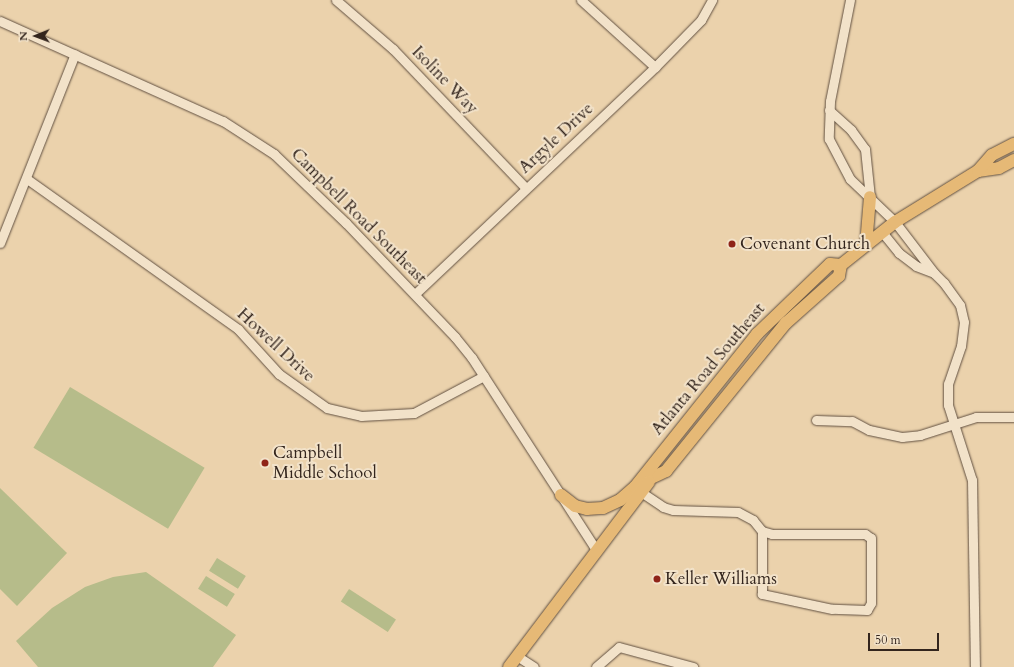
<!DOCTYPE html>
<style>
body{margin:0}
#map{position:relative;width:1014px;height:667px;overflow:hidden;background:#ebd2ac;font-family:Cardo,serif}
div>[style]{position:absolute}
.green>*{inset:0;background:#b6bc8a;transform-origin:0 0}
.roads{filter:drop-shadow(0 0 1px #615041) drop-shadow(0 0 1px #615041)}
.minor>*{height:9px;margin:-4.5px;padding:0 4.5px;transform-origin:4.5px;border-radius:4.5px;background:#f2e2c9}
.major>*{height:12px;margin:-6px;padding:0 6px;transform-origin:6px;border-radius:6px;background:#e6b976}
.dots>*{width:11px;height:11px;translate:-50% -50%;box-sizing:border-box;border:2px solid #f2e2c9;border-radius:50%}
span{translate:-50% -50%;white-space:nowrap;text-align:center;line-height:1.15;-webkit-text-stroke:4px #f2e2c9;paint-order:stroke}
.street-label{font-size:17px;color:#33251d}
.poi-label{font-size:17px;color:#33251d}
.left{translate:0 -50%;text-align:left}
.north{position:absolute;left:16px;top:16px;width:40px;height:40px;-webkit-text-stroke:3px #f2e2c9;paint-order:stroke;rotate:269deg;font-size:11px;font-weight:700;line-height:16px;text-align:center;color:#33251d}
.north::after{content:'';display:block;margin:auto;width:14px;height:18px;background:#33251d;clip-path:polygon(50% 0,100% 100%,50% 72%,0 100%)}
.scale{position:absolute;left:868px;top:633px;width:71px;height:18px;box-sizing:border-box;border:2px solid #33251d;border-top:0;padding-left:5px;font-size:12px;line-height:14px;white-space:nowrap;color:#33251d;-webkit-text-stroke:3px #f2e2c9;paint-order:stroke}
</style>
<div id="map">
<div class="green">
<div style="left:70px;top:387px;width:157px;height:71px;rotate:31deg"></div>
<div style="clip-path:polygon(0 488px,67px 553px,17px 606px,0 589px)"></div>
<div style="left:217px;top:558px;width:34px;height:15px;rotate:32deg"></div>
<div style="clip-path:polygon(146px 572px,236px 635px,213px 667px,38px 667px,16px 641px,52px 608px,85px 587px,113px 577px)"></div>
<div style="left:206px;top:576px;width:34px;height:15px;rotate:32deg"></div>
<div style="left:349px;top:589px;width:56px;height:15px;rotate:33deg"></div>
</div>
<div class="roads">
<div class="minor">
<div style="left:336px;top:0;width:75px;rotate:40.7deg"></div>
<div style="left:393px;top:49px;width:192px;rotate:46.3deg"></div>
<div style="left:581px;top:0;width:100px;rotate:42.2deg"></div>
<div style="left:850px;top:0;width:103px;rotate:101.2deg"></div>
<div style="left:830px;top:101px;width:38px;rotate:92deg"></div>
<div style="left:829px;top:139px;width:45px;rotate:62.3deg"></div>
<div style="left:850px;top:179px;width:62px;rotate:43.7deg"></div>
<div style="left:895px;top:222px;width:64px;rotate:52.6deg"></div>
<div style="left:0;top:21px;width:244px;rotate:24.2deg"></div>
<div style="left:223px;top:121px;width:61px;rotate:32.9deg"></div>
<div style="left:274px;top:154px;width:100px;rotate:43.8deg"></div>
<div style="left:346px;top:223px;width:158px;rotate:46.3deg"></div>
<div style="left:455px;top:337px;width:27px;rotate:51deg"></div>
<div style="left:472px;top:358px;width:229px;rotate:57.1deg"></div>
<div style="left:829px;top:110px;width:30px;rotate:42deg"></div>
<div style="left:851px;top:130px;width:24px;rotate:54deg"></div>
<div style="left:865px;top:149px;width:48px;rotate:84.1deg"></div>
<div style="left:27px;top:179px;width:259px;rotate:35.4deg"></div>
<div style="left:238px;top:329px;width:61px;rotate:47.7deg"></div>
<div style="left:279px;top:374px;width:59px;rotate:35.3deg"></div>
<div style="left:327px;top:408px;width:35px;rotate:13deg"></div>
<div style="left:361px;top:416px;width:53px;rotate:-3.2deg"></div>
<div style="left:414px;top:413px;width:79px;rotate:-27.9deg"></div>
<div style="left:882px;top:232px;width:27px;rotate:51deg"></div>
<div style="left:899px;top:253px;width:21px;rotate:37deg"></div>
<div style="left:916px;top:266px;width:19px;rotate:21deg"></div>
<div style="left:934px;top:273px;width:14px;rotate:45deg"></div>
<div style="left:944px;top:283px;width:27px;rotate:54deg"></div>
<div style="left:960px;top:305px;width:17px;rotate:77deg"></div>
<div style="left:964px;top:322px;width:24px;rotate:97deg"></div>
<div style="left:961px;top:346px;width:40px;rotate:108.9deg"></div>
<div style="left:948px;top:384px;width:21px;rotate:90deg"></div>
<div style="left:948px;top:405px;width:79px;rotate:72.3deg"></div>
<div style="left:972px;top:480px;width:187px;rotate:89.1deg"></div>
<div style="left:0;top:243px;width:203px;rotate:-68.4deg"></div>
<div style="left:415px;top:294px;width:330px;rotate:-43.4deg"></div>
<div style="left:655px;top:67px;width:66px;rotate:-45.6deg"></div>
<div style="left:701px;top:20px;width:23px;rotate:-61deg"></div>
<div style="left:816px;top:420px;width:36px;rotate:2deg"></div>
<div style="left:852px;top:421px;width:19px;rotate:28deg"></div>
<div style="left:869px;top:430px;width:34px;rotate:12deg"></div>
<div style="left:902px;top:437px;width:18px;rotate:-6deg"></div>
<div style="left:920px;top:435px;width:59px;rotate:-17.8deg"></div>
<div style="left:976px;top:417px;width:38px"></div>
<div style="left:641px;top:492px;width:27px;rotate:34deg"></div>
<div style="left:663px;top:507px;width:10px;rotate:17deg"></div>
<div style="left:673px;top:510px;width:65px;rotate:1.8deg"></div>
<div style="left:738px;top:512px;width:17px;rotate:28deg"></div>
<div style="left:753px;top:520px;width:14px;rotate:51deg"></div>
<div style="left:762px;top:531px;width:10px;rotate:17deg"></div>
<div style="left:772px;top:534px;width:93px"></div>
<div style="left:865px;top:534px;width:7px;rotate:34deg"></div>
<div style="left:871px;top:538px;width:65px;rotate:90deg"></div>
<div style="left:871px;top:603px;width:8px;rotate:120deg"></div>
<div style="left:867px;top:610px;width:35px;rotate:-178deg"></div>
<div style="left:832px;top:609px;width:72px;rotate:-167.9deg"></div>
<div style="left:762px;top:594px;width:63px;rotate:-90deg"></div>
<div style="left:517px;top:656px;width:20px;rotate:33deg"></div>
<div style="left:596px;top:667px;width:30px;rotate:-41deg"></div>
<div style="left:619px;top:647px;width:77px;rotate:15.1deg"></div>
</div>
<div class="major">
<div style="left:978px;top:171px;width:21px;rotate:-8deg"></div>
<div style="left:999px;top:168px;width:17px;rotate:-28deg"></div>
<div style="left:866px;top:245px;width:48px;rotate:-85.2deg"></div>
<div style="left:651px;top:478px;width:17px;rotate:-25deg"></div>
<div style="left:666px;top:471px;width:191px;rotate:-51deg"></div>
<div style="left:786px;top:323px;width:71px;rotate:-41.6deg"></div>
<div style="left:839px;top:276px;width:11px;rotate:-80deg"></div>
<div style="left:841px;top:265px;width:69px;rotate:-38.5deg"></div>
<div style="left:895px;top:222px;width:97px;rotate:-31.6deg"></div>
<div style="left:978px;top:171px;width:21px;rotate:-49deg"></div>
<div style="left:992px;top:155px;width:25px;rotate:-27deg"></div>
<div style="left:561px;top:495px;width:18px;rotate:38deg"></div>
<div style="left:575px;top:506px;width:12px;rotate:14deg"></div>
<div style="left:587px;top:509px;width:16px;rotate:-4deg"></div>
<div style="left:603px;top:508px;width:19px;rotate:-25deg"></div>
<div style="left:620px;top:500px;width:20px;rotate:-41deg"></div>
<div style="left:635px;top:487px;width:196px;rotate:-51.4deg"></div>
<div style="left:757px;top:334px;width:101px;rotate:-43.8deg"></div>
<div style="left:830px;top:264px;width:11px;rotate:5deg"></div>
<div style="left:509px;top:667px;width:232px;rotate:-52.9deg"></div>
</div>
</div>
<div class="dots">
<div style="left:732px;top:244px;background:#8f2418"></div>
<div style="left:265px;top:463px;background:#8f2418"></div>
<div style="left:657px;top:579px;background:#8f2418"></div>
</div>
<div class="street-label">
<span style="left:445px;top:80px;rotate:46deg">Isoline Way</span>
<span style="left:556px;top:138px;rotate:-43deg">Argyle Drive</span>
<span style="left:359px;top:216px;rotate:45deg">Campbell Road Southeast</span>
<span style="left:276px;top:345px;rotate:43deg">Howell Drive</span>
<span style="left:708px;top:369px;rotate:-50deg">Atlanta Road Southeast</span>
</div>
<div class="poi-label">
<span class="left" style="left:740px;top:244px">Covenant Church</span>
<span class="left" style="left:273px;top:463px">Campbell<br>Middle School</span>
<span class="left" style="left:665px;top:579px">Keller Williams</span>
</div>
<div class="north">N</div>
<div class="scale">50 m</div>
</div>
